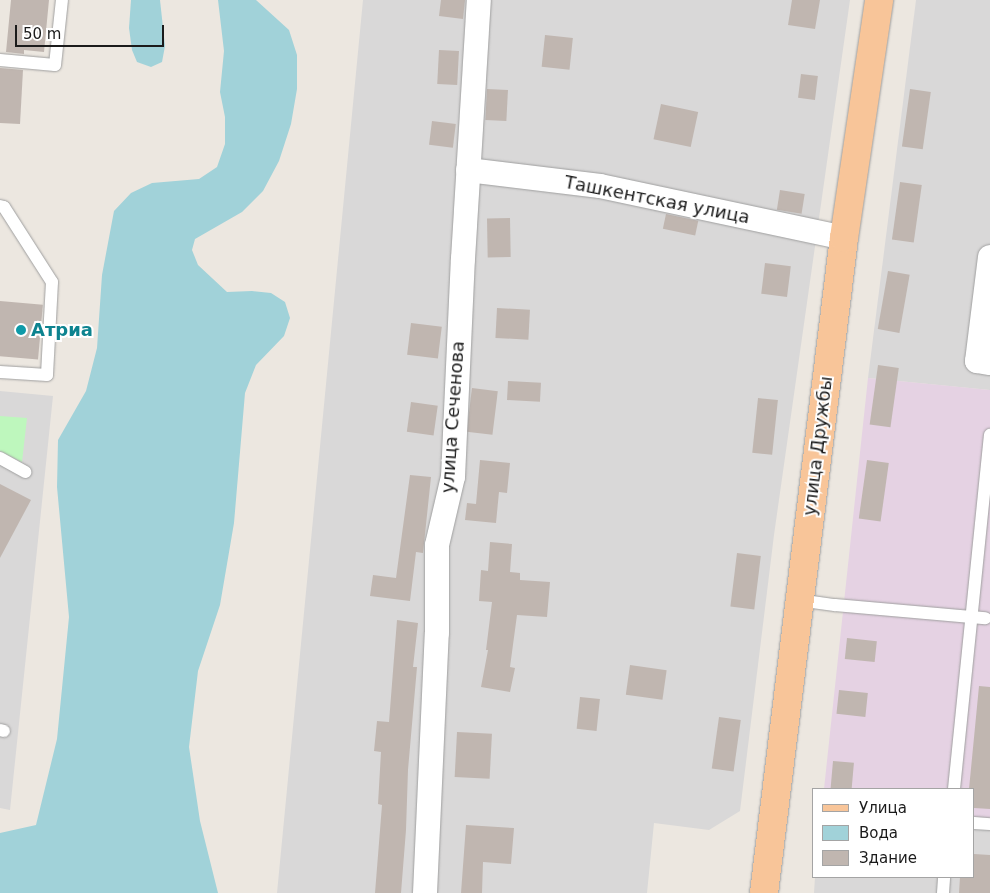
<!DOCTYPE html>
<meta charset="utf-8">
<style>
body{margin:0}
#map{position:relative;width:990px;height:893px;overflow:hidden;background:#ece7e0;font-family:"DejaVu Sans",sans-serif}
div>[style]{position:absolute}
.residential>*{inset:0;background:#d9d8d8}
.industrial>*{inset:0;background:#e5d2e3}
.park>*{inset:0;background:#bef7bd}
.water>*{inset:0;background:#a1d2d9}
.building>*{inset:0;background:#c0b6b0;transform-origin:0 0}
.roads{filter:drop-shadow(0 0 1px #9f9f9f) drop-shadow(0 0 1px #9f9f9f)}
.service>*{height:12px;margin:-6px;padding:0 6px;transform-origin:6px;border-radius:6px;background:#fff}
.minor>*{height:24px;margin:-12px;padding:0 12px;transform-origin:12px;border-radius:12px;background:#fff}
.primary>*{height:28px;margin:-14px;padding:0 14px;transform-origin:14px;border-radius:14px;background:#f8c599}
.dots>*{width:14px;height:14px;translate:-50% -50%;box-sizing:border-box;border:2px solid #fff;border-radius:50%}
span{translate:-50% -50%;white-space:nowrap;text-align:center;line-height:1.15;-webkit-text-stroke:4px #fff;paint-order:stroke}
.street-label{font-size:18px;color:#1b1b1b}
.culture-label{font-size:18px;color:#0d838f;font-weight:700}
.left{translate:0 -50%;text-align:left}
.legend{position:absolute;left:812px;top:788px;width:162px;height:90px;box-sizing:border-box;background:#fff;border:1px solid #a4a4a4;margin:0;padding:6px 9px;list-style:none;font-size:15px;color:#1b1b1b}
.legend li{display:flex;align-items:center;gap:10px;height:25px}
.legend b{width:25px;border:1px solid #a4a4a4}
.scale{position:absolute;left:15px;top:25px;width:149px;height:22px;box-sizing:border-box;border:2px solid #1b1b1b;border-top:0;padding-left:6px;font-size:15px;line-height:18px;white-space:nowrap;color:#1b1b1b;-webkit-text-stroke:4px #fff;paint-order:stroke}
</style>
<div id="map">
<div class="residential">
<div style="clip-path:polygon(363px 0,850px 0,774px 535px,740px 811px,709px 830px,654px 823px,647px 893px,277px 893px)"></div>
<div style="clip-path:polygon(916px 0,990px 0,990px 390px,868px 378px)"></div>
<div style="clip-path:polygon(0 391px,53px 396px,10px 810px,0 808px)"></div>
<div style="clip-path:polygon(974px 820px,990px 822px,990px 893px,814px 893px,815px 877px,974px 877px)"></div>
</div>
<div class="industrial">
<div style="clip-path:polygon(868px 378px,990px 390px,990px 822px,974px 820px,974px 789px,824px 789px)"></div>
</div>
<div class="park">
<div style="clip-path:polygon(0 416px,27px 418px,22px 462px,0 451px)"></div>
</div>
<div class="water">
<div style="clip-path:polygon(131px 0,160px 0,165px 46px,162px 62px,151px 67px,137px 62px,132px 50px,129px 28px)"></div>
<div style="clip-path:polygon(218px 0,256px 0,289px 30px,297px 55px,297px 89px,291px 124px,279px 161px,263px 191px,242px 212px,195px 239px,192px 250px,198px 265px,227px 292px,252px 291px,271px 293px,285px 302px,290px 318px,284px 336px,256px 365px,245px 393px,234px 523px,220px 605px,198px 671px,189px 747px,200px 821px,218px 893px,0 893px,0 833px,36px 825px,57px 739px,69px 617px,57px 487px,58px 440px,86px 391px,97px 348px,102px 275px,114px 211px,131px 193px,152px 183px,199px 179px,217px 167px,225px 144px,225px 117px,220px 92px,224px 51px)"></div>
</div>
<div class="building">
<div style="clip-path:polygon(11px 0,49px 0,44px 52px,24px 50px,24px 54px,6px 52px)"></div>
<div style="clip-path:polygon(441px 0,465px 0,463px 19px,439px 16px)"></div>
<div style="clip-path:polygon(792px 0,820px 0,815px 29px,788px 25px)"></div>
<div style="left:545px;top:35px;width:28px;height:32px;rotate:6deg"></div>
<div style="left:439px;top:50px;width:20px;height:34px;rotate:3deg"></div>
<div style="clip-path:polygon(0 68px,23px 70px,20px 124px,0 123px)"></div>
<div style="left:801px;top:74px;width:17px;height:24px;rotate:7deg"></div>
<div style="left:487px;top:89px;width:21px;height:31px;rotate:3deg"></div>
<div style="left:910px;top:89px;width:21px;height:58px;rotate:8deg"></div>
<div style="left:661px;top:104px;width:38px;height:36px;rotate:12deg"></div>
<div style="left:432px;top:121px;width:24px;height:24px;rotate:7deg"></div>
<div style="left:900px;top:182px;width:22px;height:58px;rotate:8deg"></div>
<div style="left:780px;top:190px;width:25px;height:20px;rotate:9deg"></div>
<div style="left:666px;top:214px;width:33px;height:15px;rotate:12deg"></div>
<div style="left:510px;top:218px;width:39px;height:23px;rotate:89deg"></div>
<div style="left:765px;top:263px;width:26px;height:31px;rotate:7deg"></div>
<div style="left:888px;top:271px;width:22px;height:59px;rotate:10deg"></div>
<div style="left:0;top:301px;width:43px;height:55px;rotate:5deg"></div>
<div style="left:497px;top:308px;width:33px;height:30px;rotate:3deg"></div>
<div style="left:411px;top:323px;width:31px;height:32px;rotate:7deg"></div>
<div style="left:878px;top:365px;width:21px;height:60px;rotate:8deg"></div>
<div style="left:508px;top:381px;width:33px;height:19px;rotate:3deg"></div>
<div style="left:472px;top:388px;width:26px;height:44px;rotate:7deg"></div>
<div style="left:758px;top:398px;width:20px;height:55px;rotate:6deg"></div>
<div style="left:411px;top:402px;width:27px;height:30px;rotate:8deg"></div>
<div style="clip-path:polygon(480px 460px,510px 463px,507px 493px,499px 492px,496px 523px,465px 520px,467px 503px,476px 504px)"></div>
<div style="left:867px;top:460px;width:22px;height:59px;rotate:8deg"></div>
<div style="clip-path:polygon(410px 475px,431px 477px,423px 553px,416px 552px,410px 601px,370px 596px,373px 575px,396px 578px)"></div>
<div style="clip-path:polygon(0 484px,31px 500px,0 558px)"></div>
<div style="clip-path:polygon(490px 542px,512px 544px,510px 572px,520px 573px,520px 580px,550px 582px,547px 617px,517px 615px,510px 667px,515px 668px,510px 692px,481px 687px,488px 650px,486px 650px,492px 602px,479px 601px,481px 570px,488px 571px)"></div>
<div style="left:737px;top:553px;width:24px;height:54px;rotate:7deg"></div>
<div style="clip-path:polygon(397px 620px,418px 623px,413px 667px,417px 667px,408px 770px,406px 830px,401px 893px,375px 893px,382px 805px,378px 804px,381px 752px,374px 751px,377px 721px,389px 722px)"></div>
<div style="left:847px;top:638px;width:30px;height:21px;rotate:6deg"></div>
<div style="left:630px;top:665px;width:37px;height:30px;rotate:8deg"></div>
<div style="clip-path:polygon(979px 686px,990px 687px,990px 809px,974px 808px,974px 789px,969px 789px)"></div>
<div style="left:839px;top:690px;width:29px;height:24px;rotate:6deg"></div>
<div style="left:580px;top:697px;width:20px;height:32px;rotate:6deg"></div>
<div style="left:719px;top:717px;width:22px;height:52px;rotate:8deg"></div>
<div style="left:457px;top:732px;width:35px;height:45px;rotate:3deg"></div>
<div style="left:833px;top:761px;width:21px;height:28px;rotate:5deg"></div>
<div style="clip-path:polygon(466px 825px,514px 828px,511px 864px,483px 862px,482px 893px,461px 893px)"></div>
<div style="clip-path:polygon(974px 854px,990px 855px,990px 893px,959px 893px,960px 877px,974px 877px)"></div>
</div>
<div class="roads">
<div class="service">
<div style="left:0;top:60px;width:55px;rotate:5.2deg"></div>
<div style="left:55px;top:65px;width:65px;rotate:-83.9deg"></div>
<div style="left:0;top:206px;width:4px;rotate:14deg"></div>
<div style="left:4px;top:207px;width:89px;rotate:57.4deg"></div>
<div style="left:52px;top:282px;width:93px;rotate:93.1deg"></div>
<div style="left:47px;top:375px;width:47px;rotate:-176.3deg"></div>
<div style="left:0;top:458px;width:29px;rotate:29deg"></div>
<div style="left:798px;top:600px;width:37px;rotate:8deg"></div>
<div style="left:835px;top:605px;width:151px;rotate:5deg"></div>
<div style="left:0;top:730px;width:4px;rotate:14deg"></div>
<div style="left:954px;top:789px;width:356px;rotate:-84.2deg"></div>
<div style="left:974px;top:823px;width:16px;rotate:4deg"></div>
<div style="left:943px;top:893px;width:16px;rotate:-86deg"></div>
</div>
<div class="minor">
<div style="left:468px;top:170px;width:133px;rotate:6.9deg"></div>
<div style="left:600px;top:186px;width:249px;rotate:12deg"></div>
<div style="left:990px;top:257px;width:105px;rotate:97.1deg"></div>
<div style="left:977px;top:361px;width:13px;rotate:9deg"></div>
<div style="left:425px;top:893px;width:260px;rotate:-87.4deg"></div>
<div style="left:437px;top:633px;width:88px;rotate:-90deg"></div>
<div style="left:437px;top:545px;width:70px;rotate:-76.8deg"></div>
<div style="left:453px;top:477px;width:218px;rotate:-87.4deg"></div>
<div style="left:463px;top:259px;width:259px;rotate:-86.5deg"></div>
</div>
<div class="primary">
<div style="left:764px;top:893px;width:660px;rotate:-83.04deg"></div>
<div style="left:844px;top:238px;width:241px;rotate:-81.6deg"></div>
</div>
</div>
<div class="dots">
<div style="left:21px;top:330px;background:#0f9aa8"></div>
</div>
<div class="street-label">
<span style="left:657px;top:200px;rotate:11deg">Ташкентская улица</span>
<span style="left:453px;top:417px;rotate:-86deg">улица Сеченова</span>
<span style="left:818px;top:446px;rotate:-83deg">улица Дружбы</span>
</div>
<div class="culture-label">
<span class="left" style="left:31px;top:330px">Атриа</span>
</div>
<ul class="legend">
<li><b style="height:6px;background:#f8c599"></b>Улица</li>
<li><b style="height:14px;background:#a1d2d9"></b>Вода</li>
<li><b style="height:14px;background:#c0b6b0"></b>Здание</li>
</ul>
<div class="scale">50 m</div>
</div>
